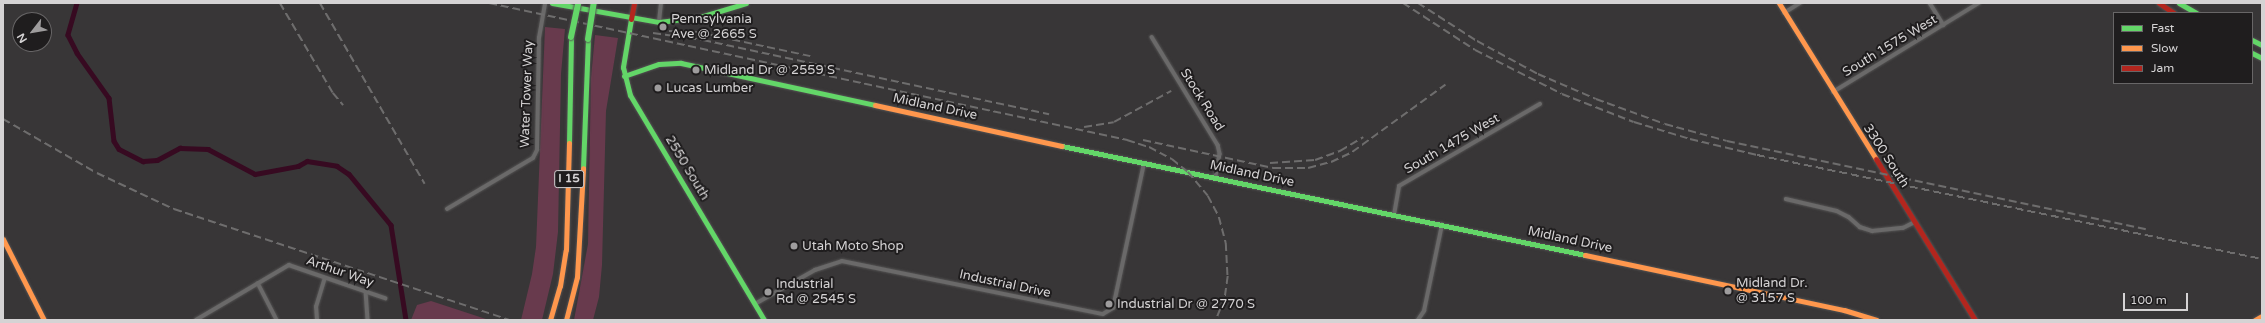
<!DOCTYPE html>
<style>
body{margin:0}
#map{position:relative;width:2265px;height:323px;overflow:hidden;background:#383637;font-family:"Varela Round",sans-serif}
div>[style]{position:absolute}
.green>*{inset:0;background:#683a4d}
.canal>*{height:4.5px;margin:-2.25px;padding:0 2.25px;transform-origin:2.25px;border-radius:2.25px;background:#370a21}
.roads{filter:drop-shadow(0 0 1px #535252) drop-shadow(0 0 1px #535252)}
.street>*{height:3.5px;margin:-1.75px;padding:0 1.75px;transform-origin:1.75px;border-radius:1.75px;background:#6a6969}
.fast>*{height:5px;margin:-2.5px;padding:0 2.5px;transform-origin:2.5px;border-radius:2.5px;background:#63d668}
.slow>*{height:5px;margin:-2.5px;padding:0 2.5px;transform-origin:2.5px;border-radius:2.5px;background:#ff974d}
.jam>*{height:5px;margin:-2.5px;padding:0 2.5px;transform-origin:2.5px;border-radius:2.5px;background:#b3261e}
.rail>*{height:1.5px;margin-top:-0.75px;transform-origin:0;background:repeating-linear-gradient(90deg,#6e6d6d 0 8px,transparent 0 12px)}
.bridges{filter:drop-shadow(0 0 1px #535252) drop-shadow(0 0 1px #535252)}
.fast-bridge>*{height:6px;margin:-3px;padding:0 3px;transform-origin:3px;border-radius:3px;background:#63d668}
.dots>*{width:11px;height:11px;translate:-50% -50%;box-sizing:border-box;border:2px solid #1f1d1e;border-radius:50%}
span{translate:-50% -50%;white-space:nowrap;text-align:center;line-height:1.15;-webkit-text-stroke:4px #1f1d1e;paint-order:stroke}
.shield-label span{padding:1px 3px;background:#1f1d1e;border:1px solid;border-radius:3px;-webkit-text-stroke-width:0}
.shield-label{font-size:12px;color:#d5d3d4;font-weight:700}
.poi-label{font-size:13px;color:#d5d3d4}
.left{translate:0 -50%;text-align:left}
.street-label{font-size:13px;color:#d5d3d4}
.frame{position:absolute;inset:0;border:4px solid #d5d3d4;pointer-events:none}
.legend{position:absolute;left:2113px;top:12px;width:140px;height:72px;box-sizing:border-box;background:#1f1d1e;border:1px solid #686667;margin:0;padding:5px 7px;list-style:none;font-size:12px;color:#d5d3d4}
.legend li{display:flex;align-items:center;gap:8px;height:20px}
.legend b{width:20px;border:1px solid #686667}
.north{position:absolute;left:12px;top:12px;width:40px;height:40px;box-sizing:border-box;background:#1f1d1e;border:1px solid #686667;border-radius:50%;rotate:239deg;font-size:11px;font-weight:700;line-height:16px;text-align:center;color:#d5d3d4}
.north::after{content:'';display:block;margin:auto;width:14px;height:18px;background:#9e9c9d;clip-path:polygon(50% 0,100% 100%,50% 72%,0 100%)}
.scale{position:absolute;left:2123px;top:293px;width:65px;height:18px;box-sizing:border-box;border:2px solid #d5d3d4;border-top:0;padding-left:5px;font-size:12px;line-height:14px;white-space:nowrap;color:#d5d3d4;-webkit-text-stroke:3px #1f1d1e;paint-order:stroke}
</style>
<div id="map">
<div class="green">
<div style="clip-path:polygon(545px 27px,565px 29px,561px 74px,558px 232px,553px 274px,542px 320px,521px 320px,532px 274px,536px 247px)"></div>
<div style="clip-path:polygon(595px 35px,618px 38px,606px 111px,602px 265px,599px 297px,593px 320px,574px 320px,588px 244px,591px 78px)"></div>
<div style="clip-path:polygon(431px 301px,489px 320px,411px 320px,417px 305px)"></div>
</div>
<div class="canal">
<div style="left:77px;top:3px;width:33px;rotate:106deg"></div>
<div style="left:68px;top:35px;width:20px;rotate:63deg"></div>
<div style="left:77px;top:53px;width:55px;rotate:54.6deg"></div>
<div style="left:109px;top:98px;width:43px;rotate:83.4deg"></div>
<div style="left:114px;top:141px;width:9px;rotate:58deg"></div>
<div style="left:119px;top:149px;width:27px;rotate:27deg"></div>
<div style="left:143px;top:161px;width:14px;rotate:-4deg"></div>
<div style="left:157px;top:160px;width:26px;rotate:-28deg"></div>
<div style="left:180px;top:148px;width:28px;rotate:2deg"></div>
<div style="left:208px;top:149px;width:53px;rotate:28deg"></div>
<div style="left:255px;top:174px;width:44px;rotate:-10.5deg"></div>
<div style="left:298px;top:166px;width:10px;rotate:-29deg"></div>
<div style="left:307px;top:161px;width:30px;rotate:9deg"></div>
<div style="left:337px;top:166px;width:14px;rotate:34deg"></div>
<div style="left:349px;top:174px;width:66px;rotate:50.5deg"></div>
<div style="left:391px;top:225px;width:96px;rotate:81deg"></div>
</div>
<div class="roads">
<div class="street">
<div style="left:1930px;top:3px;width:26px;rotate:58deg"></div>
<div style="left:1784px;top:13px;width:19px;rotate:-32deg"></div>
<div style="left:659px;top:22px;width:19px;rotate:-84deg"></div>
<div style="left:1152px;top:37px;width:127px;rotate:58.6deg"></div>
<div style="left:1218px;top:145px;width:9px;rotate:77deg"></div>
<div style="left:1220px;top:154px;width:23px;rotate:100deg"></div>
<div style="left:1833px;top:92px;width:171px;rotate:-31.4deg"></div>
<div style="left:1786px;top:199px;width:52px;rotate:13.2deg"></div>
<div style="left:1837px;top:211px;width:13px;rotate:27deg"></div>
<div style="left:1849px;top:217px;width:15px;rotate:42deg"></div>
<div style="left:1860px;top:227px;width:13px;rotate:18deg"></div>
<div style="left:1872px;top:231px;width:31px;rotate:-6deg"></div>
<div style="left:1903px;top:228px;width:13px;rotate:-27deg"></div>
<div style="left:447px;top:209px;width:100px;rotate:-30.7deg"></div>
<div style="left:533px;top:158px;width:9px;rotate:-63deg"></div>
<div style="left:537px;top:150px;width:112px;rotate:-89deg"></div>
<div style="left:539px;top:38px;width:36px;rotate:-80deg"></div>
<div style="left:1394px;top:215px;width:29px;rotate:-80deg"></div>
<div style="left:1399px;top:186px;width:163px;rotate:-30.2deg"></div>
<div style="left:258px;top:283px;width:42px;rotate:62.8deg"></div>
<div style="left:366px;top:291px;width:29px;rotate:86deg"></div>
<div style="left:755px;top:304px;width:69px;rotate:-29.5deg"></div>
<div style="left:815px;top:270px;width:28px;rotate:-18deg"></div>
<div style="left:842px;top:261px;width:266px;rotate:11.5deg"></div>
<div style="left:1103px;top:314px;width:12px;rotate:-31deg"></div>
<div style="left:1113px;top:308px;width:147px;rotate:-77.9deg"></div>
<div style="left:196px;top:320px;width:108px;rotate:-30.6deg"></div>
<div style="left:289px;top:265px;width:102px;rotate:19deg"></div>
<div style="left:317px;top:320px;width:13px;rotate:-94deg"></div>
<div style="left:316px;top:307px;width:30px;rotate:-73deg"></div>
<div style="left:1418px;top:320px;width:11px;rotate:-56deg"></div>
<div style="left:1424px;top:311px;width:88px;rotate:-78.2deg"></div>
</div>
<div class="fast">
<div style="left:552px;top:3px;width:109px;rotate:10.1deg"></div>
<div style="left:659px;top:22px;width:41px;rotate:-7deg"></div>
<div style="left:700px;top:17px;width:48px;rotate:-16.9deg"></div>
<div style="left:2179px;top:3px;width:20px;rotate:30deg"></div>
<div style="left:631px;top:19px;width:49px;rotate:99.5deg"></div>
<div style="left:623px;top:67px;width:29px;rotate:76deg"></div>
<div style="left:630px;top:95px;width:262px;rotate:59.2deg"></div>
<div style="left:2252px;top:40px;width:11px;rotate:27deg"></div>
<div style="left:2252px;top:53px;width:11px;rotate:27deg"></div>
<div style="left:624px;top:76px;width:37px;rotate:-19deg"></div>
<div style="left:659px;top:64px;width:22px;rotate:-3deg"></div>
<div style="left:681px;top:63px;width:198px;rotate:12.2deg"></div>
<div style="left:569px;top:143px;width:106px;rotate:-88.9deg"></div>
<div style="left:1062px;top:146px;width:534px;rotate:11.77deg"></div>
<div style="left:583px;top:168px;width:129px;rotate:-87.8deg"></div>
</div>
<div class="slow">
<div style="left:1779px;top:3px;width:184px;rotate:58.1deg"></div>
<div style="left:875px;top:105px;width:191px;rotate:12.4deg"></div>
<div style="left:3px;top:239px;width:91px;rotate:63.2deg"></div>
<div style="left:1585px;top:255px;width:265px;rotate:12deg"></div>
<div style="left:1844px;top:310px;width:34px;rotate:17deg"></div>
<div style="left:550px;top:320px;width:35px;rotate:-74deg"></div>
<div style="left:560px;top:286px;width:36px;rotate:-81deg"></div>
<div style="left:566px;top:250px;width:107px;rotate:-88.4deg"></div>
<div style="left:566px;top:320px;width:44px;rotate:-75.7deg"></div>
<div style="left:577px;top:277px;width:109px;rotate:-86.8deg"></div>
<div style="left:2255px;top:320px;width:8px;rotate:-30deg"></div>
</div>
<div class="jam">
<div style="left:2159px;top:3px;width:18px;rotate:34deg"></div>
<div style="left:631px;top:19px;width:16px;rotate:-79deg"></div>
<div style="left:1876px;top:159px;width:189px;rotate:58.4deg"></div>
</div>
</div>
<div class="rail">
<div style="left:280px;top:3px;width:104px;rotate:59.5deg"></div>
<div style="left:333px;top:93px;width:16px;rotate:50deg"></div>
<div style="left:320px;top:3px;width:209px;rotate:59.9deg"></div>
<div style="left:489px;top:3px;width:653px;rotate:12.12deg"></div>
<div style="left:1127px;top:140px;width:23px;rotate:18deg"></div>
<div style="left:1149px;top:147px;width:26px;rotate:28deg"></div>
<div style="left:1172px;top:159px;width:21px;rotate:39deg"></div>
<div style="left:1188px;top:172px;width:31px;rotate:50deg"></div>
<div style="left:1208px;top:196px;width:24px;rotate:62deg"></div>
<div style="left:1219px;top:217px;width:27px;rotate:75deg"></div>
<div style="left:1226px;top:243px;width:33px;rotate:87deg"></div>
<div style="left:1228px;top:276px;width:22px;rotate:98deg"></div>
<div style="left:1225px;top:298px;width:24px;rotate:112deg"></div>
<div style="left:1403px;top:3px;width:86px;rotate:33.1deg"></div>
<div style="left:1475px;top:50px;width:97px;rotate:26.8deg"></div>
<div style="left:1562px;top:94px;width:77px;rotate:21.3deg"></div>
<div style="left:1634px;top:122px;width:59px;rotate:16.9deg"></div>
<div style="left:1690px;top:139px;width:69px;rotate:13.4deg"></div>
<div style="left:1757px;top:155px;width:516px;rotate:11.64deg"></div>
<div style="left:1418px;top:3px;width:70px;rotate:32.8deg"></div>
<div style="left:1477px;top:41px;width:69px;rotate:28.4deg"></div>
<div style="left:1538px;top:74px;width:63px;rotate:23.3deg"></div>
<div style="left:1596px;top:99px;width:73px;rotate:19.9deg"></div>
<div style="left:1665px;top:124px;width:64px;rotate:15.3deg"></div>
<div style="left:1727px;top:141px;width:432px;rotate:11.9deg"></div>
<div style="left:669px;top:31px;width:28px;rotate:2deg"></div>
<div style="left:697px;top:32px;width:116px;rotate:12deg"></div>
<div style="left:653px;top:33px;width:50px;rotate:8deg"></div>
<div style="left:703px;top:40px;width:354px;rotate:12.1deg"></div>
<div style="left:3px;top:119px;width:108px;rotate:29.9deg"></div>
<div style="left:97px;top:173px;width:85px;rotate:25.1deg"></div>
<div style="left:174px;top:209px;width:354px;rotate:18.3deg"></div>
<div style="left:1084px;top:127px;width:30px;rotate:-9deg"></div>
<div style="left:1114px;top:122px;width:65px;rotate:-28.5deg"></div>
<div style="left:1143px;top:140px;width:133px;rotate:12.2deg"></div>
<div style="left:1273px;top:168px;width:35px"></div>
<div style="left:1308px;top:168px;width:24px;rotate:-15deg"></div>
<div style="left:1331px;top:162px;width:23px;rotate:-25deg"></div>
<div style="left:1352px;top:152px;width:115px;rotate:-35.8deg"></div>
<div style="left:1270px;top:163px;width:45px;rotate:-3.8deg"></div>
<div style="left:1315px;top:160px;width:27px;rotate:-20deg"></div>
<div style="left:1340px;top:151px;width:27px;rotate:-31deg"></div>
</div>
<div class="bridges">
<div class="fast-bridge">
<div style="left:571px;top:37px;width:35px;rotate:-78deg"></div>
<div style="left:588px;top:39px;width:36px;rotate:-81deg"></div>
</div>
</div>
<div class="dots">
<div style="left:663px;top:27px;background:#9e9c9d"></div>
<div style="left:696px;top:70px;background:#9e9c9d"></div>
<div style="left:658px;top:88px;background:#9e9c9d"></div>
<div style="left:794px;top:246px;background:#9e9c9d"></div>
<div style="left:1728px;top:291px;background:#9e9c9d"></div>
<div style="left:768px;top:292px;background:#9e9c9d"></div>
<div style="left:1109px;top:304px;background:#9e9c9d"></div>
</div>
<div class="shield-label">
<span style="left:569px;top:179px">I 15</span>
</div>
<div class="poi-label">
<span class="left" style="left:671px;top:27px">Pennsylvania<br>Ave @ 2665 S</span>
<span class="left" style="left:704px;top:70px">Midland Dr @ 2559 S</span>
<span class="left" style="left:666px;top:88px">Lucas Lumber</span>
<span class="left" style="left:802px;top:246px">Utah Moto Shop</span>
<span class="left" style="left:1736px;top:291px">Midland Dr.<br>@ 3157 S</span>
<span class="left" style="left:776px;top:292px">Industrial<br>Rd @ 2545 S</span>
<span class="left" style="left:1117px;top:304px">Industrial Dr @ 2770 S</span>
</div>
<div class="street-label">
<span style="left:1890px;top:46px;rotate:-31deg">South 1575 West</span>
<span style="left:527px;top:94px;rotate:-88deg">Water Tower Way</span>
<span style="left:1202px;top:100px;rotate:58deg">Stock Road</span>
<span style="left:935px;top:107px;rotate:12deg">Midland Drive</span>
<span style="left:1452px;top:144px;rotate:-30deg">South 1475 West</span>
<span style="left:1886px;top:156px;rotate:57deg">3300 South</span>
<span style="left:687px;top:168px;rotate:59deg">2550 South</span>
<span style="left:1252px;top:174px;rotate:12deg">Midland Drive</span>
<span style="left:1570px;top:240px;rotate:12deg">Midland Drive</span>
<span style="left:340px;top:272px;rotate:19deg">Arthur Way</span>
<span style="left:1005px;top:284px;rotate:12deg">Industrial Drive</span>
</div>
<div class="frame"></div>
<ul class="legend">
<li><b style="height:5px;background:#63d668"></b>Fast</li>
<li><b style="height:5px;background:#ff974d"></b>Slow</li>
<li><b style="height:5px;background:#b3261e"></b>Jam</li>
</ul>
<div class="north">N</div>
<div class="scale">100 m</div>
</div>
